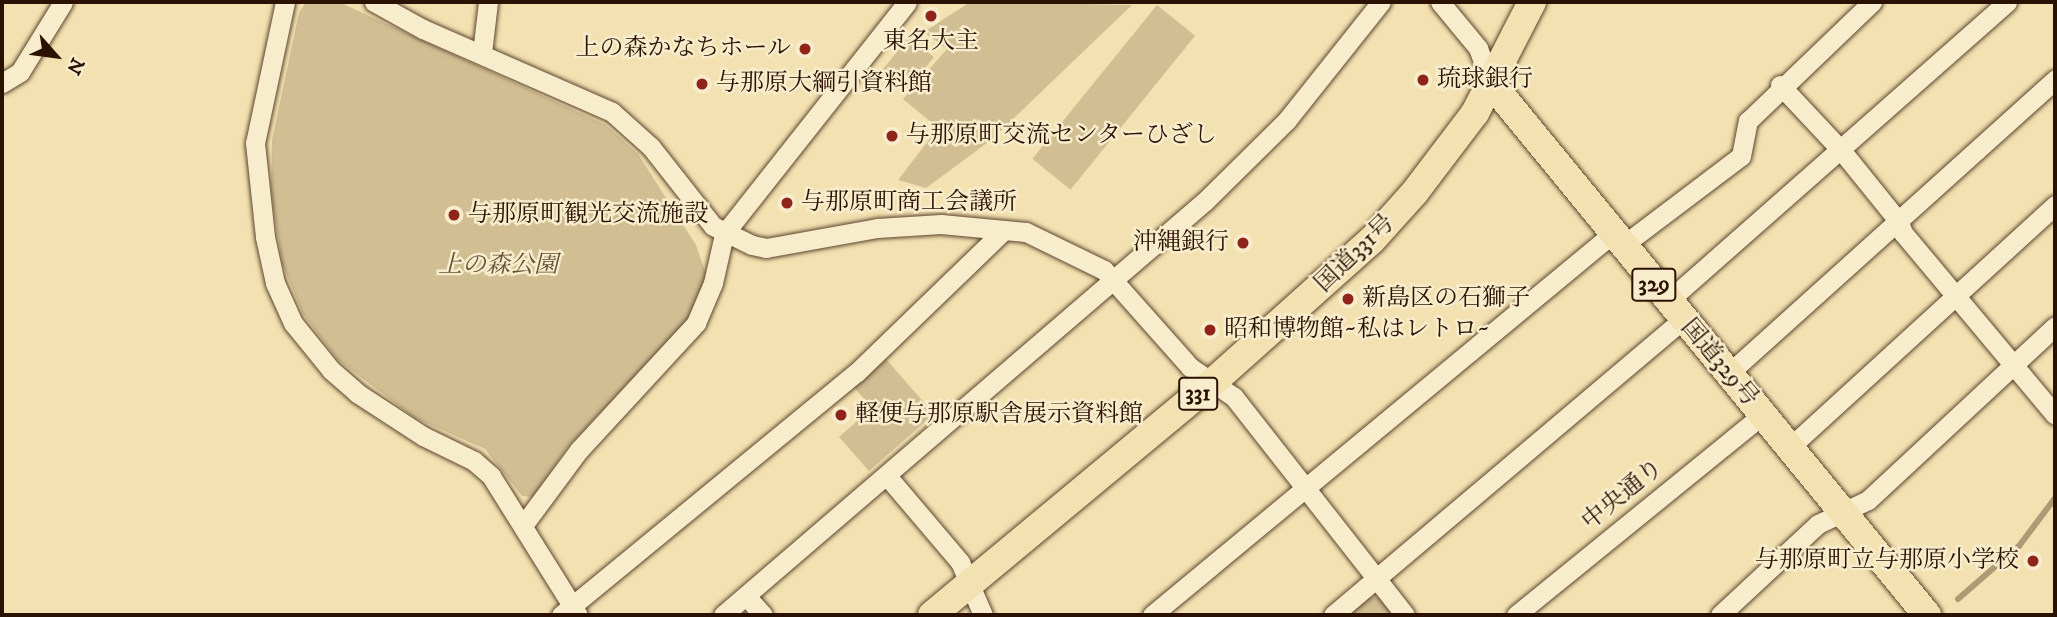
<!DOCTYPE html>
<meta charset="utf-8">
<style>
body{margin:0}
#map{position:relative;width:2057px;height:617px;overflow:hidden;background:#f3e1b1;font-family:"IM FELL DW Pica","Noto Serif JP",serif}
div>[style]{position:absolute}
.green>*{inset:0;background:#d1be93;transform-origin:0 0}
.stream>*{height:6px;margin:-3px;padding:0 3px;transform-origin:3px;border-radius:3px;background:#af9a76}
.roads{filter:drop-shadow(0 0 2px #5d452e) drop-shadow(0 0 2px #5d452e)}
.minor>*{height:19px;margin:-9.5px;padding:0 9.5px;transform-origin:9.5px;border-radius:9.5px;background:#f7eccc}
.highway>*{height:28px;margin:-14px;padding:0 14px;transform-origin:14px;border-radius:14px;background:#f3e1b1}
.dots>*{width:19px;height:19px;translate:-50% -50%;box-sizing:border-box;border:4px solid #f7eccc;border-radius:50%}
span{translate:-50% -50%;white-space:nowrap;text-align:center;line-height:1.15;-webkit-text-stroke:5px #f7eccc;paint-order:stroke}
.shield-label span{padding:2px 5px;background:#f7eccc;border:2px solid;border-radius:5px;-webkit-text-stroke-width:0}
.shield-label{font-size:23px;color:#2b1102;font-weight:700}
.poi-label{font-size:24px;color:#2b1102}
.right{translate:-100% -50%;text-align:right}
.left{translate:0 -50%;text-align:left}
.street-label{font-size:24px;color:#2b1102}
.park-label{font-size:24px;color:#654e35;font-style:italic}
.frame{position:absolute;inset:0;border:4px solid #2b1102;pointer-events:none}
.north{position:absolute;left:21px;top:21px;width:70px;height:70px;-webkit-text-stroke:5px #f7eccc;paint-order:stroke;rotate:118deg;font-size:19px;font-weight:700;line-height:28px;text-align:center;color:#2b1102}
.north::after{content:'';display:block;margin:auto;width:24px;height:32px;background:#2b1102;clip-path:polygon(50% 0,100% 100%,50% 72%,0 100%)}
</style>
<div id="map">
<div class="green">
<div style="clip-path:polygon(306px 2px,339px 2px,606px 125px,638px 154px,696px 245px,707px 277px,688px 319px,566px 449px,533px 497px,522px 496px,485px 449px,415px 418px,338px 360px,303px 314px,282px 263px,271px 191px,272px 140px,299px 13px)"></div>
<div style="clip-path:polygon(970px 2px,1132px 5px,991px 140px,926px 188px,898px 180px,938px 128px,903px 99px,947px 49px,924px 32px)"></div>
<div style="left:1157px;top:5px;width:49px;height:198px;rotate:39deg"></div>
<div style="left:909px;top:37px;width:32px;height:42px;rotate:39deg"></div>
<div style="clip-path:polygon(885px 358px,934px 414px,869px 471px,839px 437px,872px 408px,853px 386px)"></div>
<div style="clip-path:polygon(1380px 597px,1394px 615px,1344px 615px,1366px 598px)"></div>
</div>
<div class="stream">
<div style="left:1958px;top:599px;width:81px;rotate:-41deg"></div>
<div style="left:2019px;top:546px;width:60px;rotate:-53.1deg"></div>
</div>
<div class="roads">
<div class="minor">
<div style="left:285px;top:2px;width:144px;rotate:102deg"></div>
<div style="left:255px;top:143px;width:95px;rotate:83.9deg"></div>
<div style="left:265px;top:237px;width:47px;rotate:77.7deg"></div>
<div style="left:275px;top:283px;width:44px;rotate:65.8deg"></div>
<div style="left:293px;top:323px;width:60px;rotate:51deg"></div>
<div style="left:331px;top:370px;width:35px;rotate:41deg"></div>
<div style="left:357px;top:393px;width:79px;rotate:33.1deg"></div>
<div style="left:423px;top:436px;width:57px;rotate:26.1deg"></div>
<div style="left:474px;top:461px;width:23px;rotate:41deg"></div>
<div style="left:491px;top:476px;width:164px;rotate:58deg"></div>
<div style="left:374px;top:2px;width:56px;rotate:28.9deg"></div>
<div style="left:423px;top:29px;width:206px;rotate:23.7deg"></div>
<div style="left:612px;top:112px;width:52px;rotate:41.9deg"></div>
<div style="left:651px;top:147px;width:100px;rotate:51.9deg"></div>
<div style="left:713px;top:226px;width:43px;rotate:26deg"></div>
<div style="left:752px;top:245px;width:14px;rotate:12deg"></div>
<div style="left:766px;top:248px;width:113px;rotate:-10.2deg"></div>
<div style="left:877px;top:228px;width:64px;rotate:-3.6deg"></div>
<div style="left:941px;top:224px;width:85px;rotate:5.4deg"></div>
<div style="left:1026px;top:232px;width:87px;rotate:26deg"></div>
<div style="left:1104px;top:270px;width:130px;rotate:48.4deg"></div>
<div style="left:1190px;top:367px;width:53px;rotate:34.3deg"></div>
<div style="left:1234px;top:397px;width:277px;rotate:51.9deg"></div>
<div style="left:1440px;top:2px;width:60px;rotate:50.4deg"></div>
<div style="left:1478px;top:48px;width:37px;rotate:70deg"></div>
<div style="left:482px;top:53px;width:51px;rotate:-83.3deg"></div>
<div style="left:2px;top:83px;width:21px;rotate:-31deg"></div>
<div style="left:20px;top:72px;width:82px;rotate:-58.4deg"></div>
<div style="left:1780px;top:85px;width:89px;rotate:46.8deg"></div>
<div style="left:1841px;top:150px;width:92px;rotate:51.1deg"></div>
<div style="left:1899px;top:222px;width:12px;rotate:70deg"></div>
<div style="left:1903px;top:233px;width:237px;rotate:50.1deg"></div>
<div style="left:1622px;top:246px;width:149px;rotate:-37.1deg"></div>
<div style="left:1741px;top:156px;width:36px;rotate:-79deg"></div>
<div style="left:1748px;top:121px;width:172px;rotate:-43.8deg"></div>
<div style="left:1668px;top:301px;width:452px;rotate:-41.4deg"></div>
<div style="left:1728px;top:374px;width:440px;rotate:-42deg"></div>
<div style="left:1789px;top:448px;width:360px;rotate:-42.4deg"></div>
<div style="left:887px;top:476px;width:113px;rotate:49.7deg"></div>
<div style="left:960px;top:562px;width:58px;rotate:66.5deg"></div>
<div style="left:524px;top:524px;width:92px;rotate:-53.4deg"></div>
<div style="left:579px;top:450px;width:173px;rotate:-47.3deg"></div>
<div style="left:696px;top:323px;width:43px;rotate:-67deg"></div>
<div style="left:713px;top:283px;width:50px;rotate:-77.3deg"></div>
<div style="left:724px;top:234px;width:295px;rotate:-51.7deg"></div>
<div style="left:746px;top:596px;width:25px;rotate:48deg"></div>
<div style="left:561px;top:615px;width:382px;rotate:-39.4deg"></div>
<div style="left:856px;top:373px;width:206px;rotate:-44deg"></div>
<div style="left:723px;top:615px;width:635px;rotate:-40.66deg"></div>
<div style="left:1205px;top:201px;width:115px;rotate:-44.6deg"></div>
<div style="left:1287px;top:120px;width:151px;rotate:-51.5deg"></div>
<div style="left:1152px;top:615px;width:597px;rotate:-39.63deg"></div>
<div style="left:1333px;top:615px;width:458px;rotate:-40.2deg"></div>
<div style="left:1516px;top:615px;width:317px;rotate:-39.1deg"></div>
<div style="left:1720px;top:615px;width:134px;rotate:-42.9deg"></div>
<div style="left:1818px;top:524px;width:55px;rotate:-25.6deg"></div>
<div style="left:1868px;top:500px;width:255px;rotate:-42.9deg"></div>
</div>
<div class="highway">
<div style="left:1491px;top:83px;width:688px;rotate:50.66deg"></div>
<div style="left:932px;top:615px;width:365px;rotate:-39.7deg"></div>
<div style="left:1213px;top:382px;width:213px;rotate:-41.8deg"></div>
<div style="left:1372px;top:240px;width:64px;rotate:-48.1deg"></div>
<div style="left:1415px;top:192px;width:99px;rotate:-52.8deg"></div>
<div style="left:1475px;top:113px;width:125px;rotate:-62.8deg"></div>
</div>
</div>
<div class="dots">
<div style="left:931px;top:16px;background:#8f2418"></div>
<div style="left:805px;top:49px;background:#8f2418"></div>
<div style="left:1423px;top:80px;background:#8f2418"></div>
<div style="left:702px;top:84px;background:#8f2418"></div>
<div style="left:892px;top:136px;background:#8f2418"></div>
<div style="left:787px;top:203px;background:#8f2418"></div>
<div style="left:454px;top:215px;background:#8f2418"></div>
<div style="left:1243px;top:243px;background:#8f2418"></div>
<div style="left:1348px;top:299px;background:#8f2418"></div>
<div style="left:1210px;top:330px;background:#8f2418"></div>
<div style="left:841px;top:415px;background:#8f2418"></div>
<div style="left:2033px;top:561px;background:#8f2418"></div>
</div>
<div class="shield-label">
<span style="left:1654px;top:285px">329</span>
<span style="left:1198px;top:394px">331</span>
</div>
<div class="poi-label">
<span style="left:931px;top:42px">東名大主</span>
<span class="right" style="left:791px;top:49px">上の森かなちホール</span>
<span class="left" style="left:1437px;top:80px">琉球銀行</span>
<span class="left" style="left:716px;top:84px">与那原大綱引資料館</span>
<span class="left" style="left:906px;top:136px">与那原町交流センターひざし</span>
<span class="left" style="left:801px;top:203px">与那原町商工会議所</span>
<span class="left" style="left:468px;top:215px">与那原町観光交流施設</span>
<span class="right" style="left:1229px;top:243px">沖縄銀行</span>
<span class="left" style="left:1362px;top:299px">新島区の石獅子</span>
<span class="left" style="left:1224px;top:330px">昭和博物館~私はレトロ~</span>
<span class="left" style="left:855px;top:415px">軽便与那原駅舎展示資料館</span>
<span class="right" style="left:2019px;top:561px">与那原町立与那原小学校</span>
</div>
<div class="street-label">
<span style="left:1355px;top:254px;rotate:-44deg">国道331号</span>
<span style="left:1719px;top:363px;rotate:50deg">国道329号</span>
<span style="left:1623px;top:495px;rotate:-39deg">中央通り</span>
</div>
<div class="park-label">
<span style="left:498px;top:266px">上の森公園</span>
</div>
<div class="frame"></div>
<div class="north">N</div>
</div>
